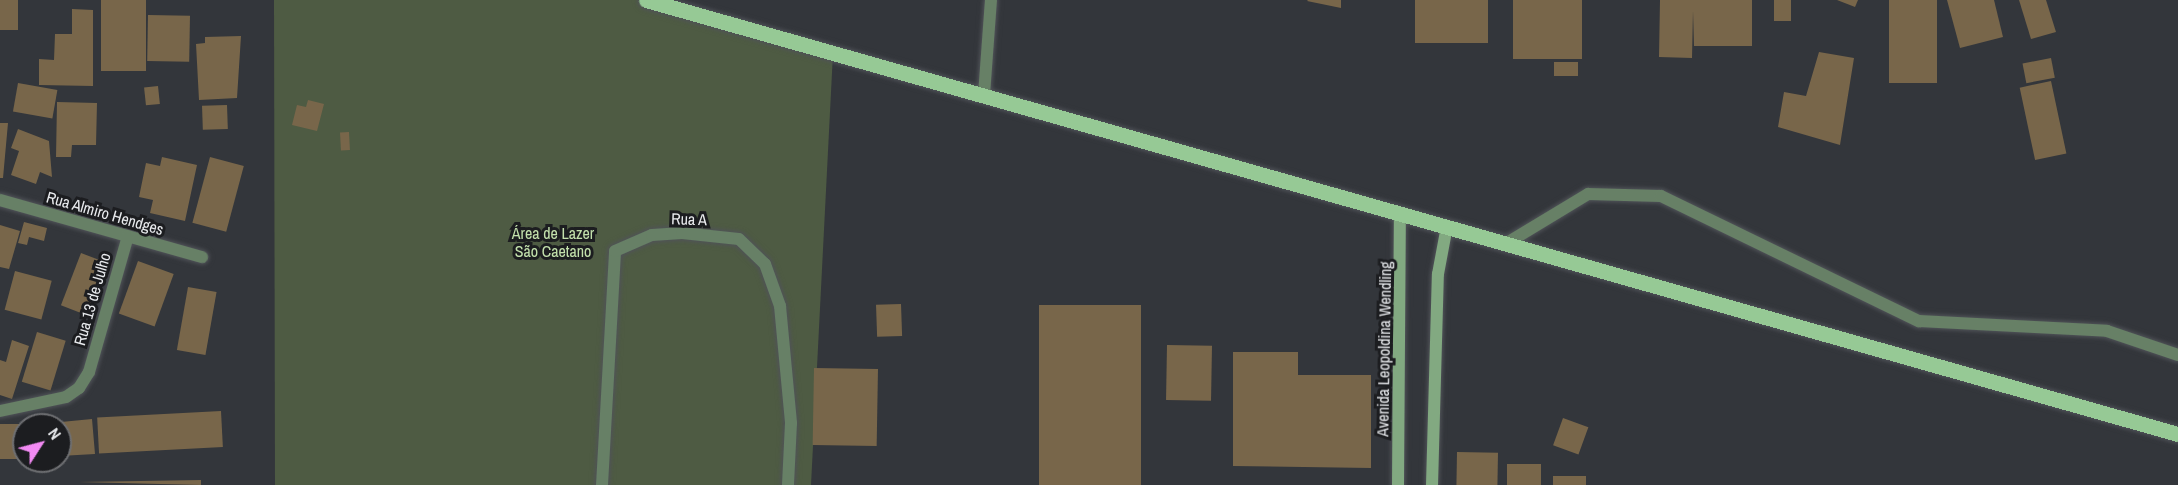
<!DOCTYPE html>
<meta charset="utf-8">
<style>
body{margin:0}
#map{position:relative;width:2178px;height:485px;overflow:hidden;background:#33363b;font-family:"Archivo Narrow",sans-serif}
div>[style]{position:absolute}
.green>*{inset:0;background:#4e5b43}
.building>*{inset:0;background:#78664a;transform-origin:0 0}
.roads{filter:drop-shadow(0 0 2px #505358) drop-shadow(0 0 2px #505358)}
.street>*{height:12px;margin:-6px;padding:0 6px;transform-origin:6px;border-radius:6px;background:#678066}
.secondary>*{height:12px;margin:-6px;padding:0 6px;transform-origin:6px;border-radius:6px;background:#82a981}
.primary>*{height:15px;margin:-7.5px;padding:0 7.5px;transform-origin:7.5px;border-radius:7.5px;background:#96c995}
span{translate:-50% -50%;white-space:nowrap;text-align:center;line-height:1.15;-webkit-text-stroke:6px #1c1d20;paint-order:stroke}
.street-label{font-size:16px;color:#e9ebee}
.park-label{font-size:16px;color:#c3e1ac}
.north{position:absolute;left:12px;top:413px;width:60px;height:60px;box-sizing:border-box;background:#1c1d20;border:2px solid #6e6f72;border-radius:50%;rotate:54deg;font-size:16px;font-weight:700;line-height:24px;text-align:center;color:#e9ebee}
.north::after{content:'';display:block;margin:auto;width:21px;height:27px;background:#f28af3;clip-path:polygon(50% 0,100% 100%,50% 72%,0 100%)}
</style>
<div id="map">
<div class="green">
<div style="clip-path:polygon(274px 0,646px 0,833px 53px,811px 485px,275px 485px)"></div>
</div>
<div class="building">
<div style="left:0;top:0;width:18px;height:30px"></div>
<div style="left:101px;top:0;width:45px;height:71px"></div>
<div style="clip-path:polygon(1308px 0,1341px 0,1341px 8px,1307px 1px)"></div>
<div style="left:1415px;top:0;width:73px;height:43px"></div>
<div style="left:1513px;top:0;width:69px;height:59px"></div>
<div style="clip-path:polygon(1660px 0,1752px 0,1752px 46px,1694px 46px,1693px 11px,1692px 58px,1659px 57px)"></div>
<div style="left:1774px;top:0;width:17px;height:21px"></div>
<div style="clip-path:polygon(1837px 0,1858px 0,1855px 7px)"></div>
<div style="left:1889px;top:0;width:48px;height:83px"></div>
<div style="clip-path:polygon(1947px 0,1994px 0,2003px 37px,1960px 48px)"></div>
<div style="clip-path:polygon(2019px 0,2046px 0,2056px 32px,2031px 39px)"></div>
<div style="clip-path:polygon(72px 9px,93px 10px,93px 86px,39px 85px,39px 59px,54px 60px,55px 34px,72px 34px)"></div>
<div style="left:148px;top:15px;width:42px;height:46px;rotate:1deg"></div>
<div style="clip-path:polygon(241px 36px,237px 98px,199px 100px,196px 44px,205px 43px,205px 37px)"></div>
<div style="clip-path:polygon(1819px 52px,1854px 58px,1840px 145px,1778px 127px,1784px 92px,1806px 96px)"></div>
<div style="left:2051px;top:58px;width:20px;height:29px;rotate:79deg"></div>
<div style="left:1554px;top:62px;width:24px;height:14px"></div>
<div style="left:2051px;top:81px;width:74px;height:32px;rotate:78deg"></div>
<div style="left:18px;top:83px;width:40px;height:29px;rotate:10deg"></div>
<div style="left:158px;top:86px;width:18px;height:14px;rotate:84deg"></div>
<div style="clip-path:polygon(308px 100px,324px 104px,317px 131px,292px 125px,297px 105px,306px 107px)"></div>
<div style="clip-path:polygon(57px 102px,97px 103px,96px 145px,72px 145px,71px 157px,56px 157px)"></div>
<div style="left:227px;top:105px;width:24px;height:25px;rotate:88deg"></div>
<div style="clip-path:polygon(0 123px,8px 123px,3px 178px,0 178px)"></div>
<div style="clip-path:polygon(18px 129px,49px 141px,52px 177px,40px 172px,36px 184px,11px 175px,19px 151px,11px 148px)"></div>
<div style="left:349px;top:132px;width:18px;height:9px;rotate:87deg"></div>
<div style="clip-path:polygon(162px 157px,197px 165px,185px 221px,150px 213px,153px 200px,139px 197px,146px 163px,160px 166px)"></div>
<div style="left:210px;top:157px;width:35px;height:68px;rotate:15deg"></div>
<div style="clip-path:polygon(24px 222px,47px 228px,44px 241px,29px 237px,27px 245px,18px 243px)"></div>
<div style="clip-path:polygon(0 225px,20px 231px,9px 269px,0 267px)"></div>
<div style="left:81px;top:253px;width:31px;height:56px;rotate:21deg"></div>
<div style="left:138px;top:261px;width:38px;height:56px;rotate:20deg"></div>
<div style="left:15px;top:271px;width:38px;height:40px;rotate:15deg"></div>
<div style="left:188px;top:287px;width:29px;height:64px;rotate:10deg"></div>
<div style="left:901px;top:304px;width:32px;height:25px;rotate:88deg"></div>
<div style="left:1039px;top:305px;width:102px;height:180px"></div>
<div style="left:37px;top:332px;width:30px;height:52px;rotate:17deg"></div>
<div style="clip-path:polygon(12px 340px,29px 346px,12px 399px,0 395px,0 360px,6px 362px)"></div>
<div style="left:1167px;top:345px;width:45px;height:55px;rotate:1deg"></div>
<div style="clip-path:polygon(1233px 352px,1298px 352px,1298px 375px,1371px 375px,1371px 468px,1233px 466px)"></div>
<div style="left:814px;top:368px;width:64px;height:77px;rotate:1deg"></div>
<div style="left:221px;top:411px;width:36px;height:124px;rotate:87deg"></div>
<div style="left:1563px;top:418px;width:27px;height:29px;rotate:20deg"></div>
<div style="clip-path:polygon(92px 419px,95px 454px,60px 456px,60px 425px,30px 425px)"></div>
<div style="left:24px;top:424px;width:35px;height:24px;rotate:90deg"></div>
<div style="left:1457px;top:452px;width:41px;height:33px;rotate:1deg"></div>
<div style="left:1507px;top:464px;width:34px;height:21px"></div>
<div style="left:1586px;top:476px;width:9px;height:33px;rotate:90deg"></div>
<div style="clip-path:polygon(201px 480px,201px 485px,79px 482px)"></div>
</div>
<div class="roads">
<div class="street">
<div style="left:984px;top:95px;width:95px;rotate:-85.8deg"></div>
<div style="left:0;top:200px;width:210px;rotate:15.8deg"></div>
<div style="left:1507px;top:243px;width:95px;rotate:-31.2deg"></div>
<div style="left:1588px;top:194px;width:73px;rotate:1.6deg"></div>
<div style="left:1661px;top:196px;width:287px;rotate:25.9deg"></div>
<div style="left:1919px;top:321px;width:188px;rotate:3deg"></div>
<div style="left:2107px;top:331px;width:75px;rotate:18.7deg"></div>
<div style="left:0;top:411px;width:67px;rotate:-12deg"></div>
<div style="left:66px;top:397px;width:16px;rotate:-35deg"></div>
<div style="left:79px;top:388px;width:19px;rotate:-58deg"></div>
<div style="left:89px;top:372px;width:141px;rotate:-74deg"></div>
<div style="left:602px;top:485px;width:234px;rotate:-86.8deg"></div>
<div style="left:615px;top:251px;width:40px;rotate:-23.4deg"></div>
<div style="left:652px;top:235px;width:30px;rotate:-4deg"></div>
<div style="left:682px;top:233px;width:57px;rotate:6deg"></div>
<div style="left:739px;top:239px;width:36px;rotate:44deg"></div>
<div style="left:765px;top:264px;width:45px;rotate:70.3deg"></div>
<div style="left:780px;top:306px;width:118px;rotate:84.6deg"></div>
<div style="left:791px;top:423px;width:62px;rotate:92.8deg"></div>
</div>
<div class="secondary">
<div style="left:1398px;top:485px;width:272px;rotate:-89.6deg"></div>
<div style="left:1432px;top:485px;width:211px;rotate:-88.4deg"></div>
<div style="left:1438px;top:274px;width:49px;rotate:-79.4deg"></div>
</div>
<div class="primary">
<div style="left:646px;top:0;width:1592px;rotate:15.82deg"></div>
</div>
</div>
<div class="street-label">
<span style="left:105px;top:213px;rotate:16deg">Rua Almiro Hendges</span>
<span style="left:689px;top:219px;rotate:2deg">Rua A</span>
<span style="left:92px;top:299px;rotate:-74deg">Rua 13 de Julho</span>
<span style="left:1384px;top:349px;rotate:-89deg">Avenida Leopoldina Wendling</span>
</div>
<div class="park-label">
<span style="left:553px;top:242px">Área de Lazer<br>São Caetano</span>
</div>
<div class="north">N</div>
</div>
